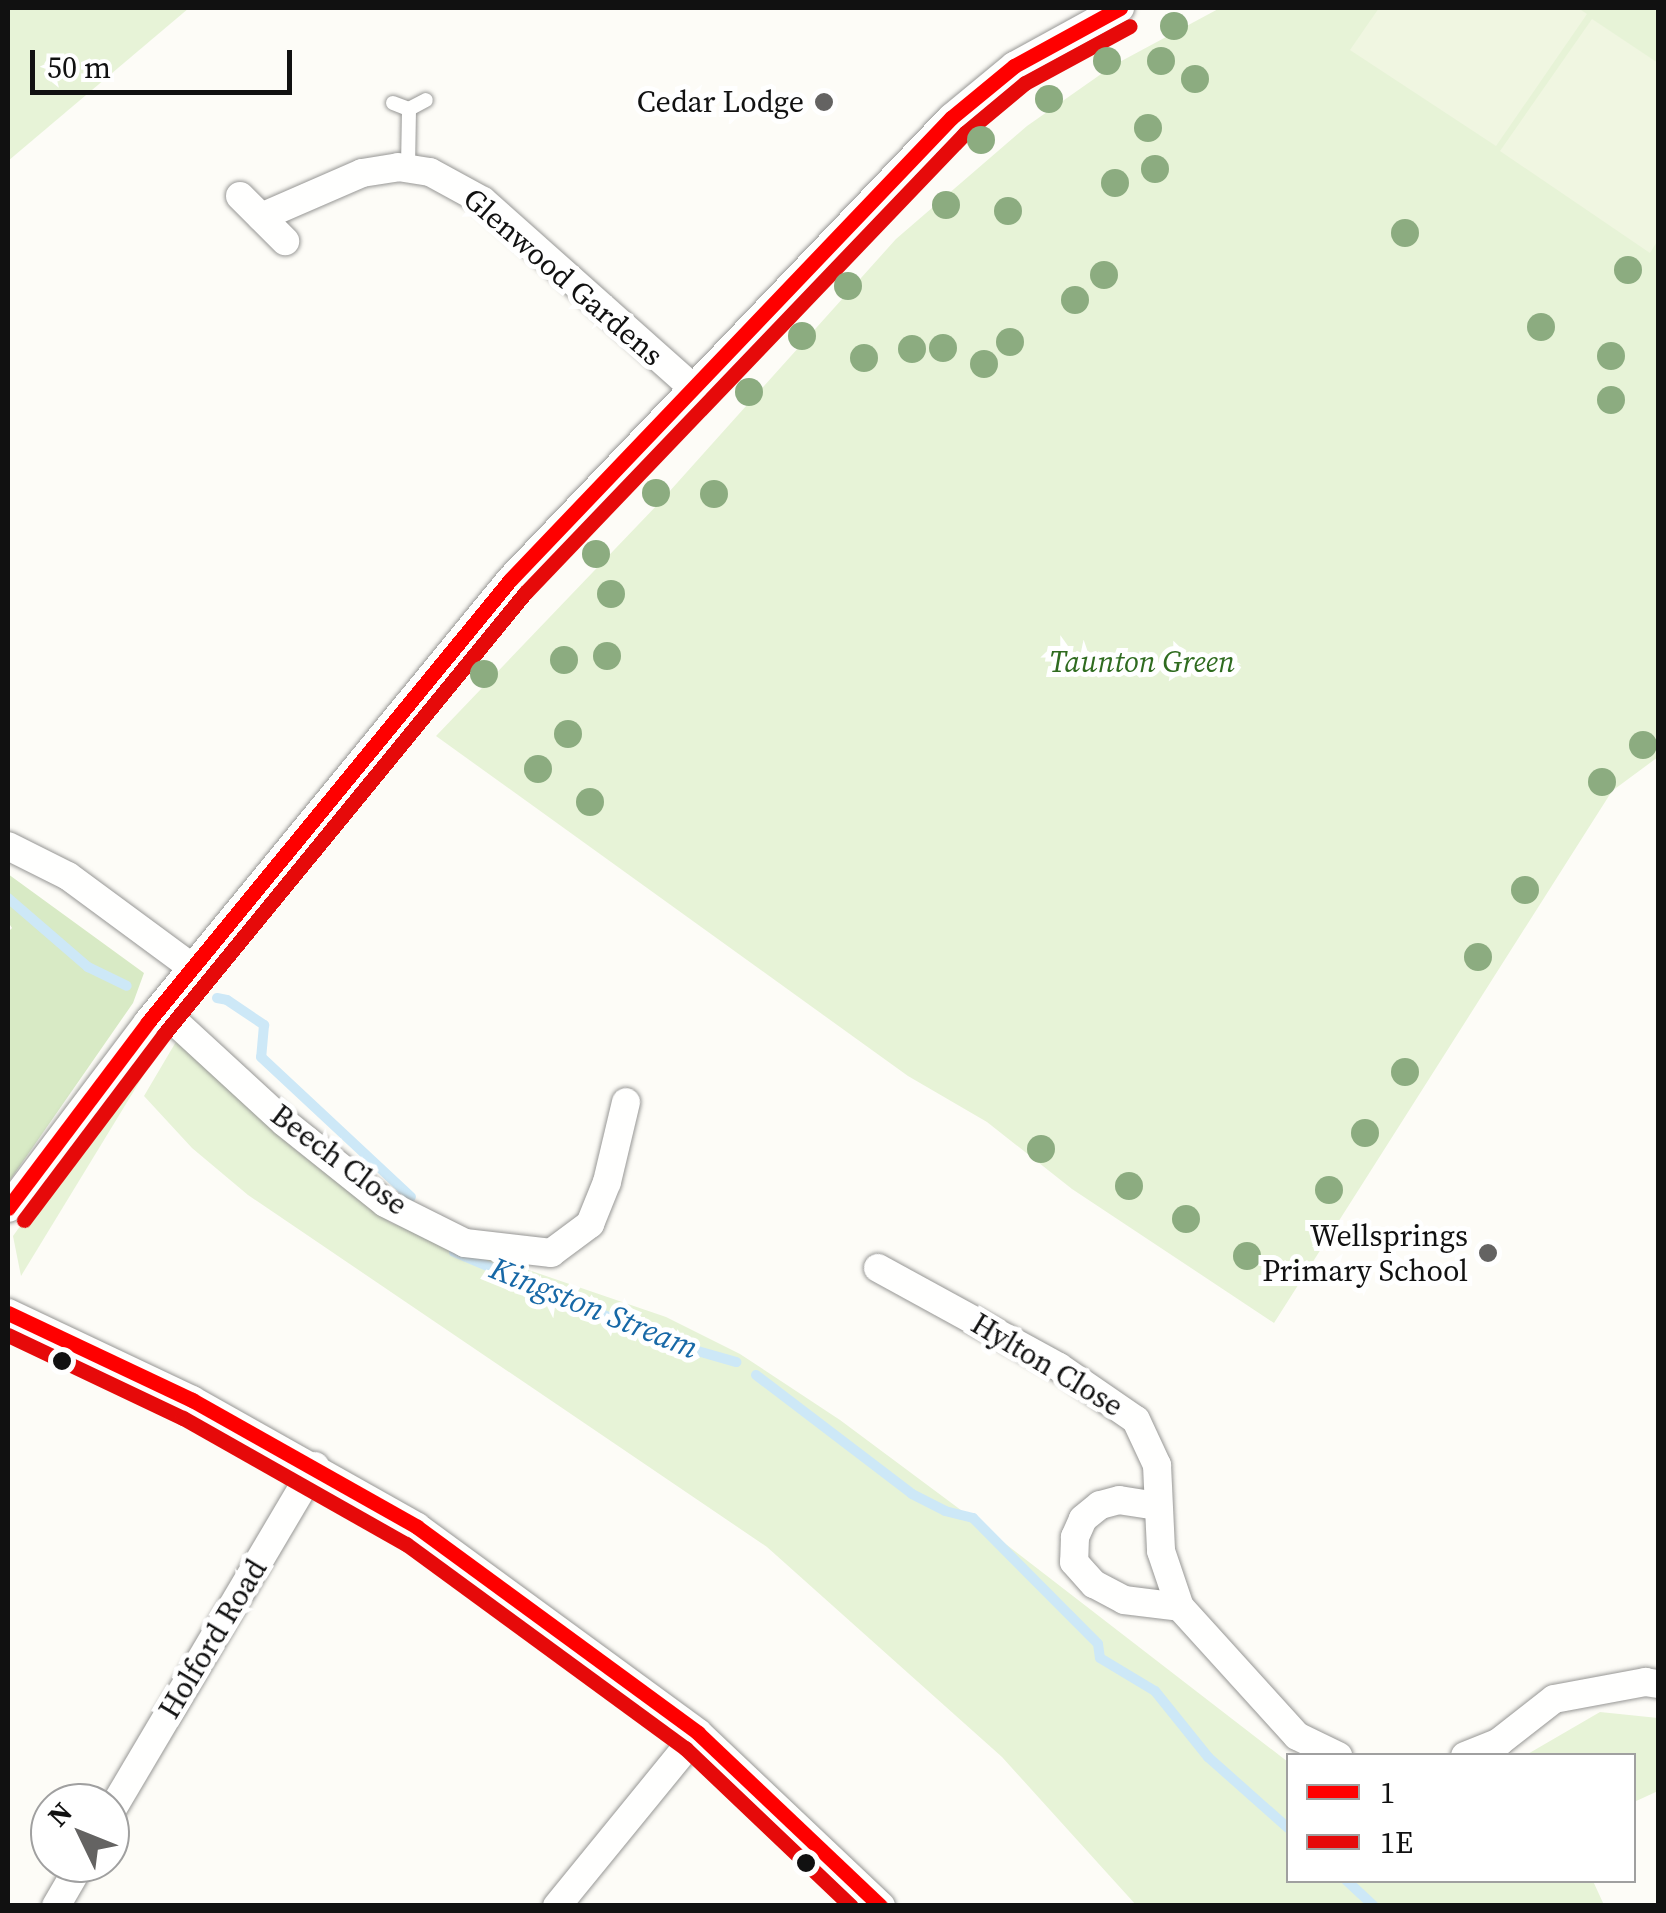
<!DOCTYPE html>
<style>
body{margin:0}
#map{position:relative;width:1666px;height:1913px;overflow:hidden;background:#fdfcf7;font-family:"Source Serif 4",serif}
div>[style]{position:absolute}
.green>*{inset:0;background:#e7f3d7}
.forest>*{inset:0;background:#d8eac5}
.pitch>*{inset:0;background:#f0f6e1}
.stream>*{height:10px;margin:-5px;padding:0 5px;transform-origin:5px;border-radius:5px;background:#cde8f7}
.roads{filter:drop-shadow(0 0 2px #979795) drop-shadow(0 0 2px #979795)}
.lane>*{height:14px;margin:-7px;padding:0 7px;transform-origin:7px;border-radius:7px;background:#fffffe}
.street>*{height:28px;margin:-14px;padding:0 14px;transform-origin:14px;border-radius:14px;background:#fffffe}
.bus-1>*{height:15px;margin:-7.5px;padding:0 7.5px;transform-origin:7.5px;border-radius:7.5px;background:#f00}
.bus-2>*{height:15px;margin:-7.5px;padding:0 7.5px;transform-origin:7.5px;border-radius:7.5px;background:#e60a0a}
.trees>*{width:28px;height:28px;margin:-14px;border-radius:50%;background:#8cac80}
.dots>*{width:28px;height:28px;translate:-50% -50%;box-sizing:border-box;border:5px solid #fff;border-radius:50%}
span{translate:-50% -50%;white-space:nowrap;text-align:center;line-height:1.15;-webkit-text-stroke:10px #fff;paint-order:stroke}
.poi-label{font-size:30px;color:#111}
.right{translate:-100% -50%;text-align:right}
.street-label{font-size:30px;color:#111}
.park-label{font-size:30px;color:#2f6b1f;font-style:italic}
.water-label{font-size:32px;color:#1768a6;font-style:italic}
.frame{position:absolute;inset:0;border:10px solid #111;pointer-events:none}
.legend{position:absolute;left:1286px;top:1753px;width:350px;height:130px;box-sizing:border-box;background:#fff;border:2px solid #a0a0a0;margin:0;padding:12px 18px;list-style:none;font-size:30px;color:#111}
.legend li{display:flex;align-items:center;gap:20px;height:50px}
.legend b{width:50px;border:2px solid #a0a0a0}
.north{position:absolute;left:30px;top:1783px;width:100px;height:100px;box-sizing:border-box;background:#fff;border:2px solid #a0a0a0;border-radius:50%;rotate:313deg;font-size:28px;font-weight:700;line-height:40px;text-align:center;color:#111}
.north::after{content:'';display:block;margin:auto;width:35px;height:45px;background:#646362;clip-path:polygon(50% 0,100% 100%,50% 72%,0 100%)}
.scale{position:absolute;left:30px;top:50px;width:262px;height:45px;box-sizing:border-box;border:5px solid #111;border-top:0;padding-left:12px;font-size:30px;line-height:35px;white-space:nowrap;color:#111;-webkit-text-stroke:8px #fff;paint-order:stroke}
</style>
<div id="map">
<div class="green">
<div style="clip-path:polygon(8px 8px,189px 8px,8px 161px)"></div>
<div style="clip-path:polygon(1220px 8px,1658px 8px,1658px 757px,1612px 791px,1274px 1323px,1072px 1189px,987px 1122px,908px 1076px,436px 736px,660px 502px,896px 239px,1027px 126px,1114px 65px)"></div>
<div style="clip-path:polygon(180px 1035px,293px 1148px,391px 1223px,666px 1317px,740px 1354px,840px 1420px,985px 1528px,1288px 1762px,1288px 1880px,1593px 1881px,1604px 1905px,1136px 1905px,1002px 1757px,767px 1547px,248px 1195px,192px 1148px,144px 1096px)"></div>
<div style="clip-path:polygon(149px 1048px,153px 1053px,143px 1076px,21px 1276px,13px 1236px)"></div>
<div style="clip-path:polygon(1600px 1712px,1658px 1718px,1658px 1791px,1634px 1802px,1634px 1756px,1526px 1755px)"></div>
</div>
<div class="forest">
<div style="clip-path:polygon(8px 874px,144px 973px,133px 1003px,8px 1183px,8px 932px,12px 928px,8px 922px)"></div>
</div>
<div class="pitch">
<div style="clip-path:polygon(1379px 8px,1578px 8px,1587px 14px,1496px 146px,1350px 50px)"></div>
<div style="clip-path:polygon(1592px 19px,1658px 63px,1658px 240px,1650px 253px,1500px 151px)"></div>
</div>
<div class="stream">
<div style="left:8px;top:898px;width:106px;rotate:40.8deg"></div>
<div style="left:88px;top:967px;width:43px;rotate:26deg"></div>
<div style="left:217px;top:998px;width:10px;rotate:11deg"></div>
<div style="left:227px;top:1000px;width:45px;rotate:34deg"></div>
<div style="left:264px;top:1025px;width:32px;rotate:95deg"></div>
<div style="left:261px;top:1057px;width:205px;rotate:43deg"></div>
<div style="left:454px;top:1252px;width:238px;rotate:22.8deg"></div>
<div style="left:673px;top:1344px;width:66px;rotate:15.9deg"></div>
<div style="left:756px;top:1375px;width:196px;rotate:37.3deg"></div>
<div style="left:912px;top:1494px;width:37px;rotate:27deg"></div>
<div style="left:945px;top:1511px;width:29px;rotate:14deg"></div>
<div style="left:973px;top:1518px;width:177px;rotate:45.2deg"></div>
<div style="left:1098px;top:1644px;width:14px;rotate:82deg"></div>
<div style="left:1100px;top:1658px;width:64px;rotate:31deg"></div>
<div style="left:1155px;top:1691px;width:85px;rotate:51.2deg"></div>
<div style="left:1208px;top:1757px;width:107px;rotate:41.6deg"></div>
<div style="left:1346px;top:1880px;width:38px;rotate:43deg"></div>
</div>
<div class="roads">
<div class="lane">
<div style="left:393px;top:103px;width:17px;rotate:21deg"></div>
<div style="left:409px;top:109px;width:19px;rotate:-28deg"></div>
<div style="left:408px;top:167px;width:58px;rotate:-89deg"></div>
</div>
<div class="street">
<div style="left:240px;top:196px;width:64px;rotate:45deg"></div>
<div style="left:261px;top:217px;width:110px;rotate:-23.5deg"></div>
<div style="left:362px;top:173px;width:36px;rotate:-9deg"></div>
<div style="left:398px;top:167px;width:32px;rotate:9deg"></div>
<div style="left:430px;top:172px;width:60px;rotate:28.7deg"></div>
<div style="left:483px;top:201px;width:280px;rotate:41.7deg"></div>
<div style="left:8px;top:846px;width:67px;rotate:26.6deg"></div>
<div style="left:68px;top:876px;width:155px;rotate:36.4deg"></div>
<div style="left:160px;top:1008px;width:168px;rotate:42.6deg"></div>
<div style="left:284px;top:1122px;width:129px;rotate:38.7deg"></div>
<div style="left:385px;top:1203px;width:89px;rotate:26.6deg"></div>
<div style="left:465px;top:1243px;width:87px;rotate:6.6deg"></div>
<div style="left:551px;top:1253px;width:49px;rotate:-36.6deg"></div>
<div style="left:590px;top:1224px;width:45px;rotate:-68deg"></div>
<div style="left:607px;top:1182px;width:82px;rotate:-76.6deg"></div>
<div style="left:8px;top:1208px;width:233px;rotate:-53deg"></div>
<div style="left:148px;top:1022px;width:571px;rotate:-50.68deg"></div>
<div style="left:510px;top:580px;width:639px;rotate:-46.33deg"></div>
<div style="left:951px;top:118px;width:82px;rotate:-39.5deg"></div>
<div style="left:1014px;top:66px;width:121px;rotate:-28.7deg"></div>
<div style="left:878px;top:1268px;width:206px;rotate:28.7deg"></div>
<div style="left:1059px;top:1367px;width:93px;rotate:34.5deg"></div>
<div style="left:1136px;top:1420px;width:50px;rotate:65deg"></div>
<div style="left:1157px;top:1465px;width:86px;rotate:87.3deg"></div>
<div style="left:1161px;top:1551px;width:59px;rotate:71.3deg"></div>
<div style="left:1180px;top:1607px;width:174px;rotate:47.8deg"></div>
<div style="left:1297px;top:1736px;width:46px;rotate:26deg"></div>
<div style="left:8px;top:1313px;width:204px;rotate:25.3deg"></div>
<div style="left:192px;top:1400px;width:258px;rotate:29.4deg"></div>
<div style="left:417px;top:1527px;width:348px;rotate:36.2deg"></div>
<div style="left:698px;top:1733px;width:252px;rotate:43.4deg"></div>
<div style="left:1157px;top:1506px;width:38px;rotate:-171deg"></div>
<div style="left:1119px;top:1500px;width:20px;rotate:165deg"></div>
<div style="left:1100px;top:1505px;width:22px;rotate:141deg"></div>
<div style="left:1083px;top:1519px;width:20px;rotate:114deg"></div>
<div style="left:1075px;top:1537px;width:25px;rotate:92deg"></div>
<div style="left:1074px;top:1562px;width:30px;rotate:48deg"></div>
<div style="left:1094px;top:1584px;width:34px;rotate:28deg"></div>
<div style="left:1124px;top:1600px;width:56px;rotate:7.1deg"></div>
<div style="left:1465px;top:1756px;width:37px;rotate:-22deg"></div>
<div style="left:1499px;top:1742px;width:70px;rotate:-38deg"></div>
<div style="left:1554px;top:1699px;width:93px;rotate:-10.6deg"></div>
<div style="left:1645px;top:1682px;width:13px;rotate:9deg"></div>
<div style="left:110px;top:1813px;width:403px;rotate:-59.4deg"></div>
<div style="left:56px;top:1906px;width:50px;rotate:-59.8deg"></div>
<div style="left:557px;top:1906px;width:223px;rotate:-50.8deg"></div>
</div>
</div>
<div class="bus-1">
<div style="left:8px;top:1208px;width:233px;rotate:-53deg"></div>
<div style="left:148px;top:1022px;width:571px;rotate:-50.68deg"></div>
<div style="left:510px;top:580px;width:639px;rotate:-46.33deg"></div>
<div style="left:951px;top:118px;width:82px;rotate:-39.5deg"></div>
<div style="left:1014px;top:66px;width:121px;rotate:-28.7deg"></div>
<div style="left:8px;top:1313px;width:204px;rotate:25.3deg"></div>
<div style="left:192px;top:1400px;width:258px;rotate:29.4deg"></div>
<div style="left:417px;top:1527px;width:348px;rotate:36.2deg"></div>
<div style="left:698px;top:1733px;width:251px;rotate:43.5deg"></div>
</div>
<div class="bus-2">
<div style="left:24px;top:1220px;width:233px;rotate:-53deg"></div>
<div style="left:164px;top:1034px;width:570px;rotate:-50.7deg"></div>
<div style="left:525px;top:593px;width:637px;rotate:-46.27deg"></div>
<div style="left:965px;top:133px;width:78px;rotate:-39.8deg"></div>
<div style="left:1025px;top:83px;width:119px;rotate:-28.5deg"></div>
<div style="left:8px;top:1335px;width:194px;rotate:25.4deg"></div>
<div style="left:183px;top:1418px;width:256px;rotate:29.5deg"></div>
<div style="left:406px;top:1544px;width:346px;rotate:36.2deg"></div>
<div style="left:685px;top:1748px;width:229px;rotate:43.6deg"></div>
</div>
<div class="trees">
<div style="left:1174px;top:26px"></div>
<div style="left:1107px;top:61px"></div>
<div style="left:1161px;top:61px"></div>
<div style="left:1195px;top:79px"></div>
<div style="left:1049px;top:99px"></div>
<div style="left:1148px;top:128px"></div>
<div style="left:981px;top:140px"></div>
<div style="left:1155px;top:169px"></div>
<div style="left:1115px;top:183px"></div>
<div style="left:946px;top:205px"></div>
<div style="left:1008px;top:211px"></div>
<div style="left:1405px;top:233px"></div>
<div style="left:1628px;top:270px"></div>
<div style="left:1104px;top:275px"></div>
<div style="left:848px;top:286px"></div>
<div style="left:1075px;top:300px"></div>
<div style="left:1541px;top:327px"></div>
<div style="left:802px;top:336px"></div>
<div style="left:1010px;top:342px"></div>
<div style="left:943px;top:348px"></div>
<div style="left:912px;top:349px"></div>
<div style="left:1611px;top:356px"></div>
<div style="left:864px;top:358px"></div>
<div style="left:984px;top:364px"></div>
<div style="left:749px;top:392px"></div>
<div style="left:1611px;top:400px"></div>
<div style="left:656px;top:493px"></div>
<div style="left:714px;top:494px"></div>
<div style="left:596px;top:554px"></div>
<div style="left:611px;top:594px"></div>
<div style="left:607px;top:656px"></div>
<div style="left:564px;top:660px"></div>
<div style="left:484px;top:674px"></div>
<div style="left:568px;top:734px"></div>
<div style="left:1643px;top:745px"></div>
<div style="left:538px;top:769px"></div>
<div style="left:1602px;top:782px"></div>
<div style="left:590px;top:802px"></div>
<div style="left:1525px;top:890px"></div>
<div style="left:1478px;top:957px"></div>
<div style="left:1405px;top:1072px"></div>
<div style="left:1365px;top:1133px"></div>
<div style="left:1041px;top:1149px"></div>
<div style="left:1129px;top:1186px"></div>
<div style="left:1329px;top:1190px"></div>
<div style="left:1186px;top:1219px"></div>
<div style="left:1247px;top:1256px"></div>
</div>
<div class="dots">
<div style="left:824px;top:102px;background:#646362"></div>
<div style="left:1488px;top:1253px;background:#646362"></div>
<div style="left:62px;top:1361px;background:#111"></div>
<div style="left:806px;top:1863px;background:#111"></div>
</div>
<div class="poi-label">
<span class="right" style="left:804px;top:102px">Cedar Lodge</span>
<span class="right" style="left:1468px;top:1253px">Wellsprings<br>Primary School</span>
</div>
<div class="street-label">
<span style="left:563px;top:277px;rotate:41deg">Glenwood Gardens</span>
<span style="left:339px;top:1160px;rotate:37deg">Beech Close</span>
<span style="left:1047px;top:1365px;rotate:31deg">Hylton Close</span>
<span style="left:213px;top:1639px;rotate:-59deg">Holford Road</span>
</div>
<div class="park-label">
<span style="left:1142px;top:662px">Taunton Green</span>
</div>
<div class="water-label">
<span style="left:594px;top:1308px;rotate:22deg">Kingston Stream</span>
</div>
<div class="frame"></div>
<ul class="legend">
<li><b style="height:12px;background:#f00"></b>1</li>
<li><b style="height:12px;background:#e60a0a"></b>1E</li>
</ul>
<div class="north">N</div>
<div class="scale">50 m</div>
</div>
